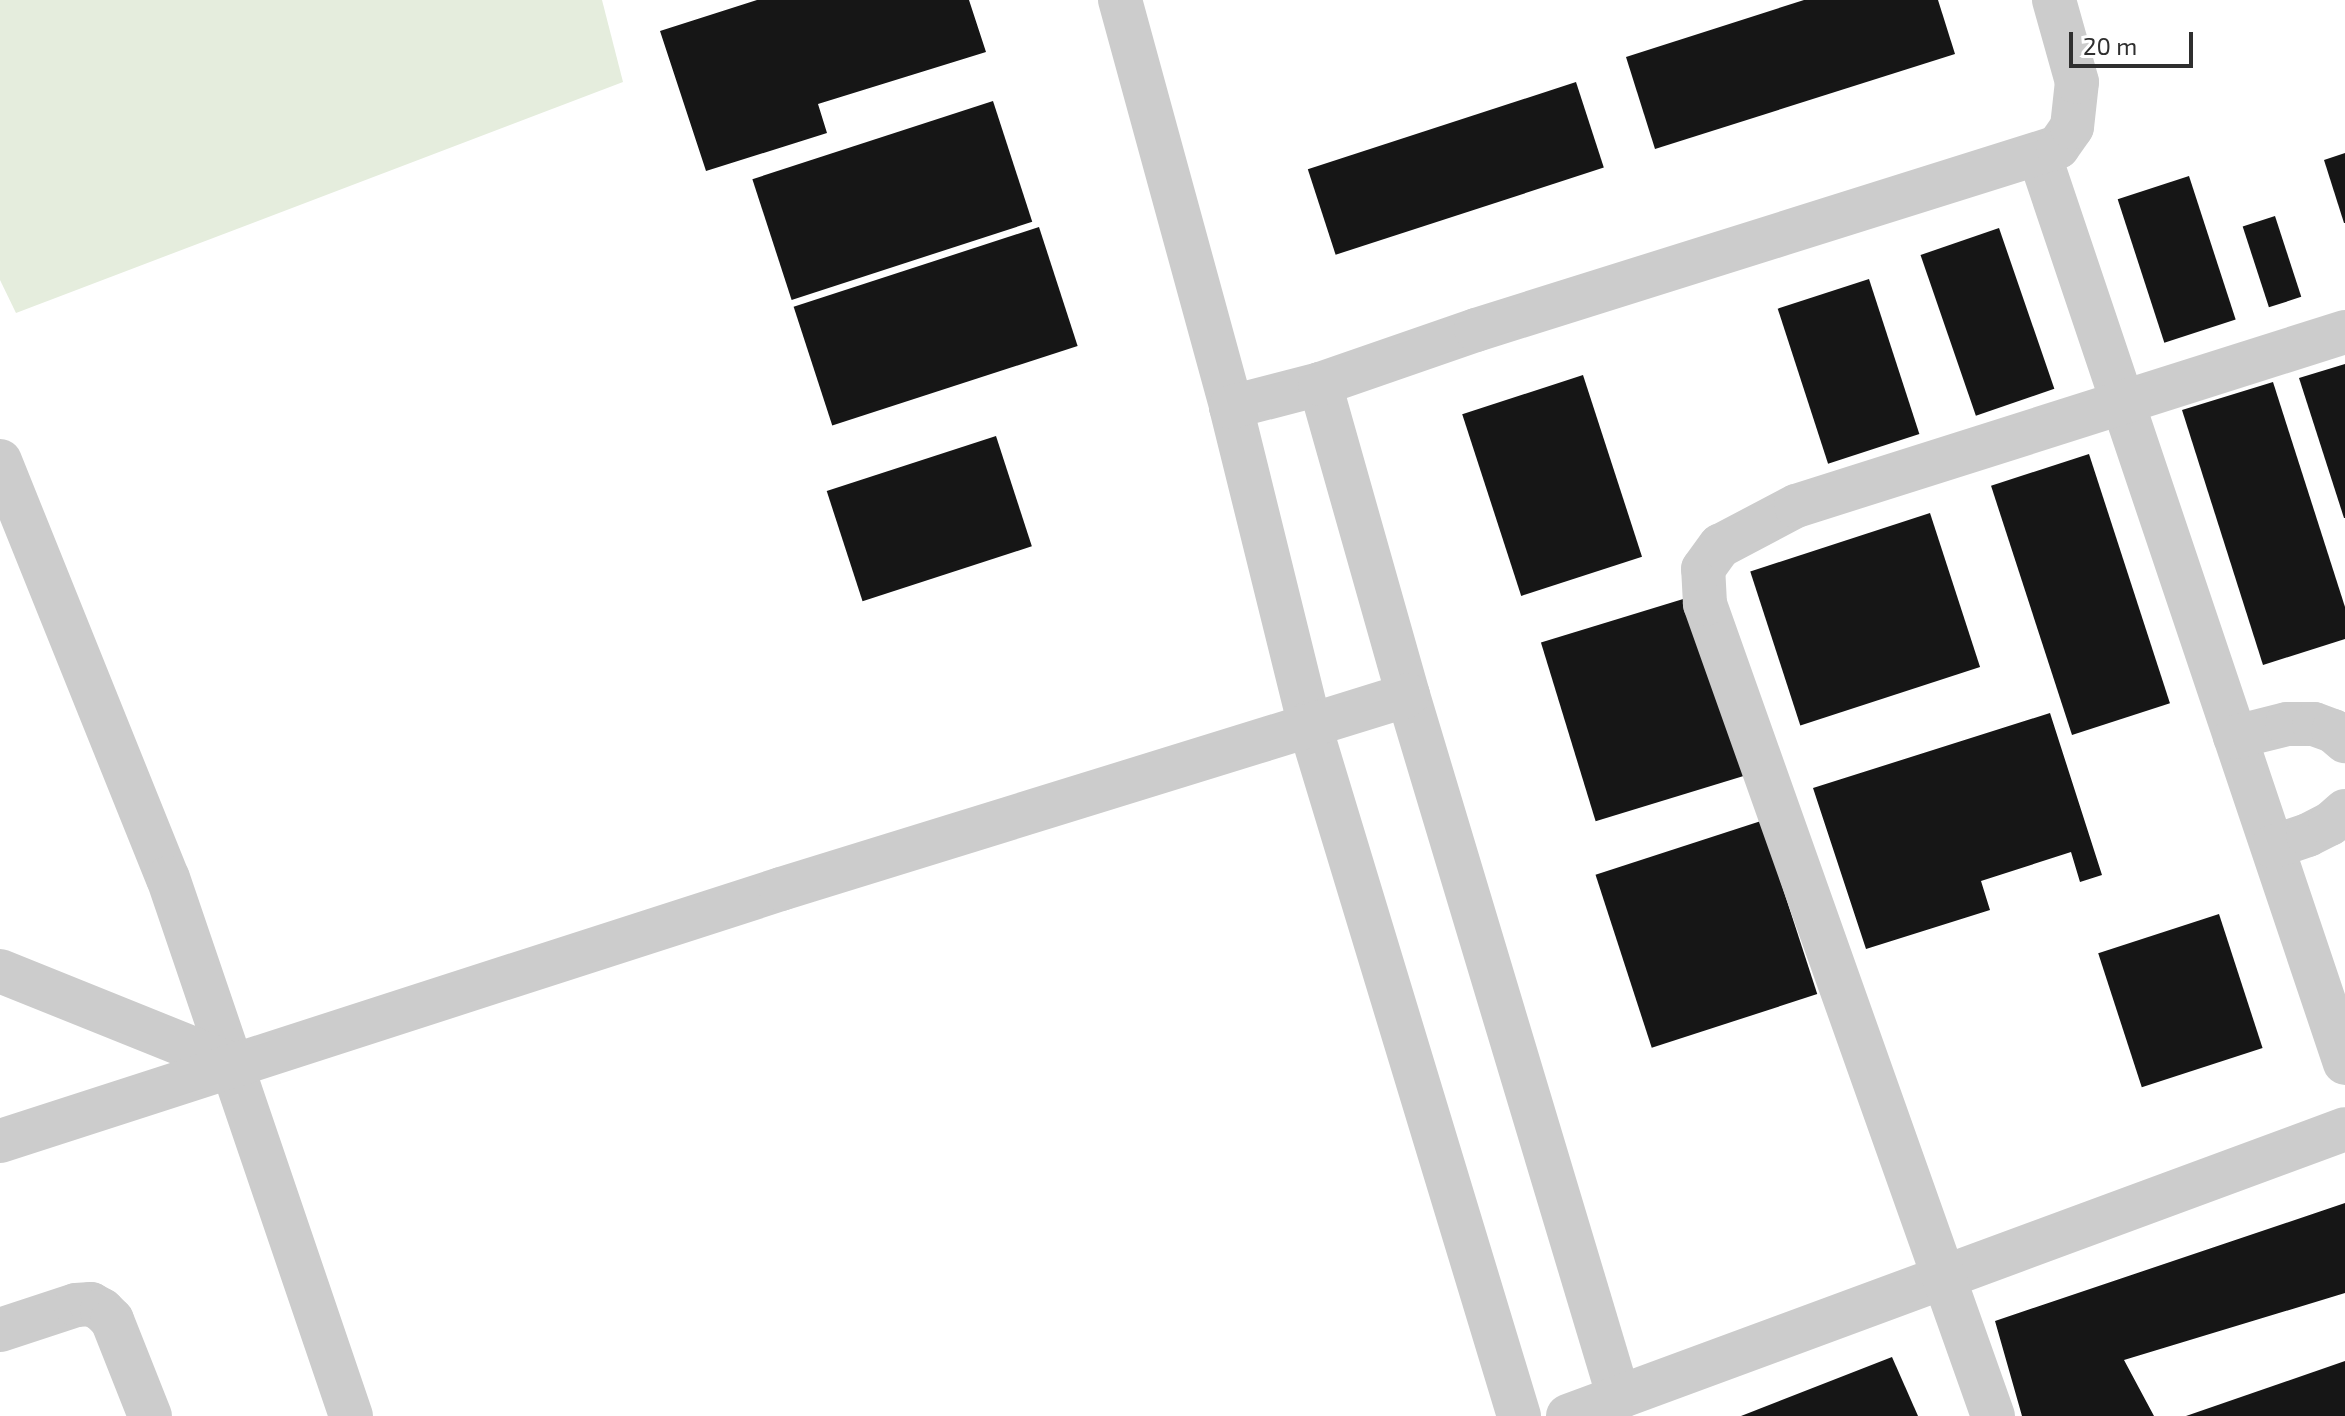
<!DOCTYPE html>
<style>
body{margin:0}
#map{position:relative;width:2345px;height:1416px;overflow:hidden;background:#fff;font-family:"Exo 2",sans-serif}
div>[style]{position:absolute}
.green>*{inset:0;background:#e5eddd}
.building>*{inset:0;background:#161616;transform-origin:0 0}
.minor>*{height:44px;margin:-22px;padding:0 22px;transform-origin:22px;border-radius:22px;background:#ccc}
span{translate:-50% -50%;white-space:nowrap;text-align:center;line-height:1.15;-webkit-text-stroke:8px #fff;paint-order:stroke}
.scale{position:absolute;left:2069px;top:32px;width:124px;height:36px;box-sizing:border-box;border:4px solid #2f2f2f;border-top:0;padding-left:10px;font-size:24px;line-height:28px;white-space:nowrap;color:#2f2f2f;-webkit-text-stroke:6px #fff;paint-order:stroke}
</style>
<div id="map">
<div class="green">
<div style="clip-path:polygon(0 0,602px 0,623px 82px,16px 313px,0 280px)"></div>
</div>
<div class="building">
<div style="clip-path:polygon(757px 0,969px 0,986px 52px,818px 104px,827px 133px,706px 171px,660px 31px)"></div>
<div style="clip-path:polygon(1804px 0,1938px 0,1955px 54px,1655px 149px,1626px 57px)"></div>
<div style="left:1576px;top:82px;width:90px;height:282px;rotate:72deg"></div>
<div style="left:993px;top:101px;width:127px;height:253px;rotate:72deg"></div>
<div style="clip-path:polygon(2345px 153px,2345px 223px,2344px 223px,2324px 160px)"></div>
<div style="left:2189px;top:176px;width:151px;height:75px;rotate:72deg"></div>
<div style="left:2275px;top:216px;width:85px;height:34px;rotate:72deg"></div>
<div style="left:1039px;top:227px;width:125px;height:258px;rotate:72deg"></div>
<div style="left:1999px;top:228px;width:170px;height:83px;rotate:71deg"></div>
<div style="left:1869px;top:279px;width:163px;height:96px;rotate:72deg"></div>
<div style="clip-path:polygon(2345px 364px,2345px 518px,2344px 518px,2299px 378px)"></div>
<div style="left:1583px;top:375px;width:191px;height:127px;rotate:72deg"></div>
<div style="clip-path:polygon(2273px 382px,2345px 607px,2345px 639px,2263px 665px,2182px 410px)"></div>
<div style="left:996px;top:436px;width:116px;height:178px;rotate:72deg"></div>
<div style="left:2089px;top:454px;width:262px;height:103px;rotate:72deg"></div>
<div style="left:1930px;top:513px;width:162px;height:189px;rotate:72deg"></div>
<div style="left:1693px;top:596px;width:187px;height:159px;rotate:73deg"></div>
<div style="clip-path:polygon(2050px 713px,2102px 875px,2080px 882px,2071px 852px,1981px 881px,1990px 910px,1866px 949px,1813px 788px)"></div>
<div style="left:1761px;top:821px;width:182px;height:174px;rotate:72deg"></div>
<div style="left:2219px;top:914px;width:141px;height:127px;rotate:72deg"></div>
<div style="clip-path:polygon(2345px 1203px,2345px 1293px,2124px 1360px,2154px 1416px,2022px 1416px,1995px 1321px)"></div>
<div style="clip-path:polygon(1892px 1357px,1918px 1416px,1741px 1416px)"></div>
<div style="clip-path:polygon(2345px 1361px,2345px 1416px,2186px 1416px)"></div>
</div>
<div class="minor">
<div style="left:1120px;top:0;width:422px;rotate:74.7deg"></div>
<div style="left:1231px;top:407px;width:325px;rotate:76.1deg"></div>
<div style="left:1309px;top:723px;width:724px;rotate:73.14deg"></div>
<div style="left:2039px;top:154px;width:959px;rotate:71.4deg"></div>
<div style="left:1320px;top:384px;width:323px;rotate:74.2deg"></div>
<div style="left:1408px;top:695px;width:734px;rotate:73.29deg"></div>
<div style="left:1231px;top:407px;width:92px;rotate:-14.5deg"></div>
<div style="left:1320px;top:384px;width:165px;rotate:-19.1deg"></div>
<div style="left:1476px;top:330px;width:610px;rotate:-17.45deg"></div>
<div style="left:2058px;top:147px;width:24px;rotate:-55deg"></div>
<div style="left:2072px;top:127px;width:45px;rotate:-83.7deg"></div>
<div style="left:2077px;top:82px;width:85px;rotate:-105.7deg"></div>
<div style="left:0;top:461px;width:450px;rotate:68.1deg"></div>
<div style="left:168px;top:878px;width:568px;rotate:71.21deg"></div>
<div style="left:2235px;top:737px;width:54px;rotate:-14deg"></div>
<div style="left:2287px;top:724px;width:27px"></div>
<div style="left:2314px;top:724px;width:20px;rotate:20deg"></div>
<div style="left:2333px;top:731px;width:16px;rotate:40deg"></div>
<div style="left:2273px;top:847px;width:37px;rotate:-19deg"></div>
<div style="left:2308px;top:835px;width:25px;rotate:-27deg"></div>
<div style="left:2330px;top:824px;width:20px;rotate:-41deg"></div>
<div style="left:0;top:971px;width:249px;rotate:21.9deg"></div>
<div style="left:0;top:1141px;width:821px;rotate:-17.88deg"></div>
<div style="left:781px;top:889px;width:656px;rotate:-17.19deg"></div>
<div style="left:0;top:1330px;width:80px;rotate:-18.2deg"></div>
<div style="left:76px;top:1305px;width:15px;rotate:-4deg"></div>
<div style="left:91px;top:1304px;width:13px;rotate:29deg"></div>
<div style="left:102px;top:1310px;width:14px;rotate:45deg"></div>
<div style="left:112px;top:1320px;width:103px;rotate:68.4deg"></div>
<div style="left:1568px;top:1416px;width:828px;rotate:-20.27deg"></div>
<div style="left:1993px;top:1416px;width:862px;rotate:-109.53deg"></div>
<div style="left:1705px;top:604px;width:35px;rotate:-93deg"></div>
<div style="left:1703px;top:569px;width:29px;rotate:-54deg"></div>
<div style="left:1720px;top:546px;width:86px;rotate:-27.8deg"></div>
<div style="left:1796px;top:506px;width:576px;rotate:-17.59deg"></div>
</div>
<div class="scale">20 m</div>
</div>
